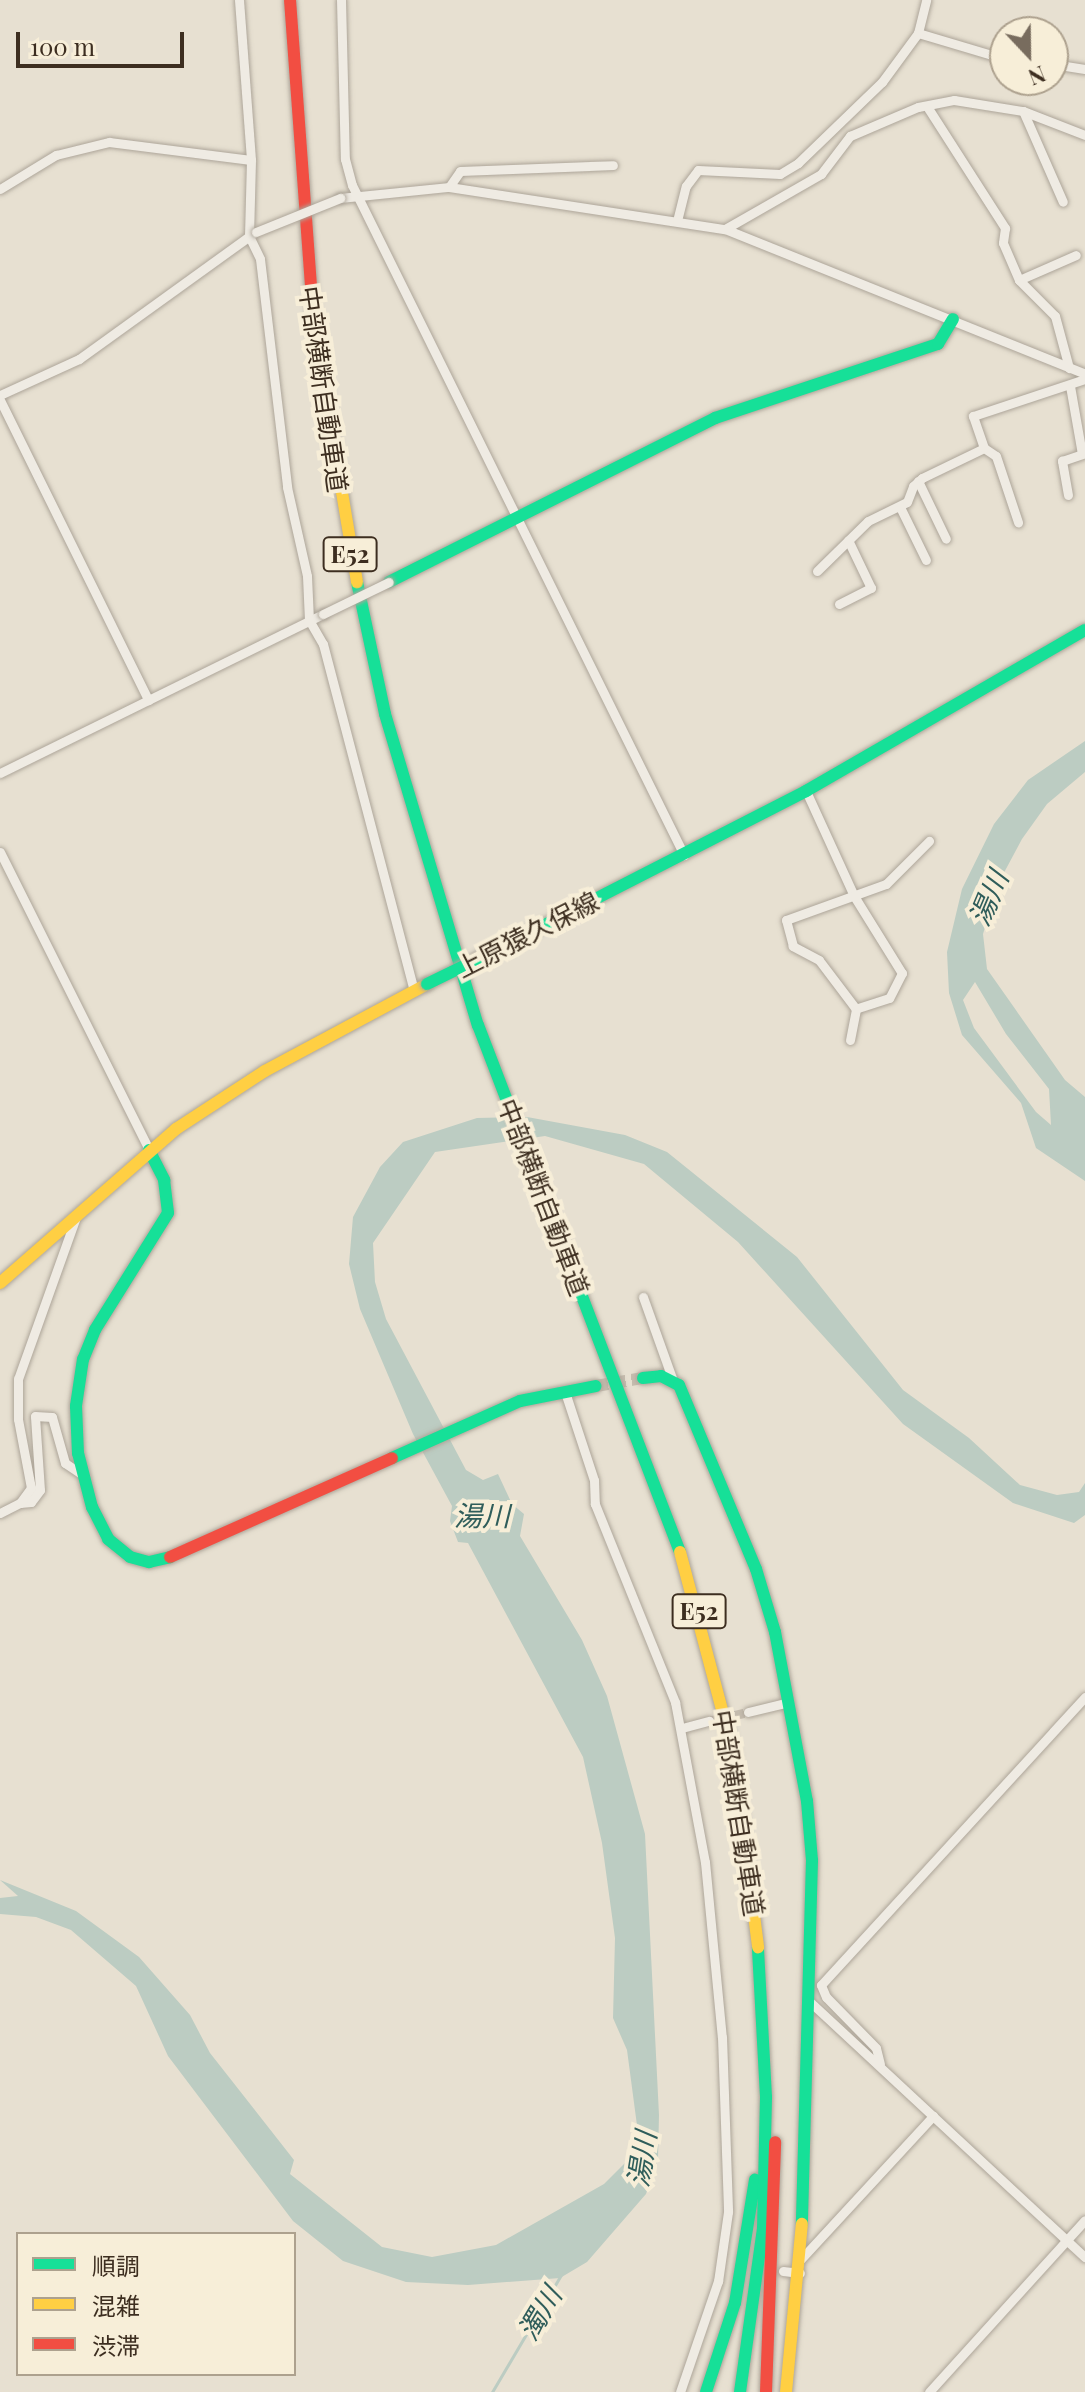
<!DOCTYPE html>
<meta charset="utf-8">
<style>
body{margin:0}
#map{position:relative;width:1085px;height:2392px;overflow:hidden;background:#e7e0d1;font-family:"Playfair Display","Noto Sans JP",serif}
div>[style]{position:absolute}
.water>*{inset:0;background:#bcccc2}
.stream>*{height:3px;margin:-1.5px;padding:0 1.5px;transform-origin:1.5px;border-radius:1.5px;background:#bcccc2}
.street-tunnel>*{height:9px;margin-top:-4.5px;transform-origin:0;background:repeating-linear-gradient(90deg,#c5bcae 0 9px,transparent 0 13.5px)}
.secondary-tunnel>*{height:12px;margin-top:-6px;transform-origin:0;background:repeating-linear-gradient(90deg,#c5bcae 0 12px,transparent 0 18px)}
.roads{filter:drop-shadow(0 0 2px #ada599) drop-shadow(0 0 2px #ada599)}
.street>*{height:9px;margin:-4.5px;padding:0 4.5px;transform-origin:4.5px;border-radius:4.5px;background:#efebe3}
.fast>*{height:12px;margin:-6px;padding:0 6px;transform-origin:6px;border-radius:6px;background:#16e098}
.slow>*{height:12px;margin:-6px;padding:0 6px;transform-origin:6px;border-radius:6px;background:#ffcf43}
.jam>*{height:12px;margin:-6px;padding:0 6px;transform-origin:6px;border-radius:6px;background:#f24e42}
.bridges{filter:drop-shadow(0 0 2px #ada599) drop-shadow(0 0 2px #ada599)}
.street-bridge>*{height:9px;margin:-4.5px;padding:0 4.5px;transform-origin:4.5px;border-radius:4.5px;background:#efebe3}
.fast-bridge>*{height:12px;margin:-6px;padding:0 6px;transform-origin:6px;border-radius:6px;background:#16e098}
span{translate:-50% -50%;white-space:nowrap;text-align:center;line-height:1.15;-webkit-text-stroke:8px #f7eed8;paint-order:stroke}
.shield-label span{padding:2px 6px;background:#f7eed8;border:2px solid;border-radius:6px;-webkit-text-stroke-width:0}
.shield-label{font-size:24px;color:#3d2e20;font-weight:700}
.street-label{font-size:26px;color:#3d2e20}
.water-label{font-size:28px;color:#2f5d5a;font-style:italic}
.legend{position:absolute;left:16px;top:2232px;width:280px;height:144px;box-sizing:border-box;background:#f7eed8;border:2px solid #ada18e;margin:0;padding:10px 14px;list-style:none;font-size:24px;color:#3d2e20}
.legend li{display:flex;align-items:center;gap:16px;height:40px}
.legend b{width:40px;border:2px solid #ada18e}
.north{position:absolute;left:989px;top:16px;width:80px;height:80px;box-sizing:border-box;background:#f7eed8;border:2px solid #ada18e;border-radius:50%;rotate:158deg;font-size:22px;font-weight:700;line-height:32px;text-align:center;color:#3d2e20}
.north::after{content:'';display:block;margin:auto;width:28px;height:36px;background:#786c5e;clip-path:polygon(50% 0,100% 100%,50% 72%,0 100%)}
.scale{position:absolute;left:16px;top:32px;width:168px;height:36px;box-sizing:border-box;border:4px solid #3d2e20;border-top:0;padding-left:10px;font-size:24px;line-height:28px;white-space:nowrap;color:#3d2e20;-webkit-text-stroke:6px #f7eed8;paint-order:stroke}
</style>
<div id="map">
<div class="water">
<div style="clip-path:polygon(evenodd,1085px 741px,1085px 772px,1047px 804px,1022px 839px,999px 882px,983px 934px,987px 969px,1065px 1080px,1085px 1097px,1085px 1181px,1036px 1148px,1021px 1103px,962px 1035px,949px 993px,947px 952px,962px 889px,994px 824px,1028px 780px,1085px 741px,975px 982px,1006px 1034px,1049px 1089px,1051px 1125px,1036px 1112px,974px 1028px,963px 1000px,975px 982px)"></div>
<div style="clip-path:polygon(527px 1117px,625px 1135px,667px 1152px,797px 1257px,903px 1390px,969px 1438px,1020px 1485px,1057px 1495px,1079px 1492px,1085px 1483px,1085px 1515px,1074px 1523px,1013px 1503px,903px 1424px,738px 1242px,644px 1164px,545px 1136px,435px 1152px,373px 1243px,375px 1282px,386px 1319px,466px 1470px,483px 1480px,498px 1474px,512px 1504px,524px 1514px,520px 1536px,582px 1640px,607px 1696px,645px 1834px,659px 2115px,658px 2159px,646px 2194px,587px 2262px,560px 2278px,468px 2285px,406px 2282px,343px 2261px,293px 2221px,168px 2056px,136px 1986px,71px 1930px,36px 1917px,0 1914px,0 1898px,18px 1896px,0 1880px,76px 1911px,139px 1957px,190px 2015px,210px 2053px,294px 2160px,290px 2174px,382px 2247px,432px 2257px,496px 2245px,604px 2184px,640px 2148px,627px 2050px,613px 2018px,615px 1938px,602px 1843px,583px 1757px,468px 1543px,458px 1542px,450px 1521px,452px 1506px,413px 1434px,360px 1309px,349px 1264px,353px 1217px,380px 1167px,403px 1142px,477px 1118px)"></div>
</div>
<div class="stream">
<div style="left:492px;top:2392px;width:136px;rotate:-59.5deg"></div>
</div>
<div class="street-tunnel">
<div style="left:709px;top:1721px;width:40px;rotate:-13deg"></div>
</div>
<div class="secondary-tunnel">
<div style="left:596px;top:1386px;width:48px;rotate:-9.7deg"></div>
</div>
<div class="roads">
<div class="street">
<div style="left:239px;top:0;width:160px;rotate:85.7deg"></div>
<div style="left:341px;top:0;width:159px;rotate:88.6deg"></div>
<div style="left:345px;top:159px;width:27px;rotate:75deg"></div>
<div style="left:352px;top:185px;width:748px;rotate:63.64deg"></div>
<div style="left:918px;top:33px;width:91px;rotate:16.6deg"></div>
<div style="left:1053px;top:64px;width:32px;rotate:9deg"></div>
<div style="left:928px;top:108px;width:143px;rotate:57.3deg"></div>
<div style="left:1005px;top:228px;width:15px;rotate:98deg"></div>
<div style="left:1003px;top:243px;width:40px;rotate:66.6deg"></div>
<div style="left:1019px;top:280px;width:51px;rotate:45deg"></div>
<div style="left:1055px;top:316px;width:54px;rotate:74.9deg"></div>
<div style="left:1023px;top:111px;width:66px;rotate:21.2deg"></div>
<div style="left:449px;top:187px;width:19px;rotate:-55deg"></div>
<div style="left:460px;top:171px;width:153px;rotate:-2.2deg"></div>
<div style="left:0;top:189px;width:66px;rotate:-31.3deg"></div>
<div style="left:56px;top:155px;width:55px;rotate:-13.8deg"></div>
<div style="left:109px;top:142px;width:143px;rotate:7.2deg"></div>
<div style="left:251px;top:160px;width:76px;rotate:91.5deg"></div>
<div style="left:249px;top:236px;width:25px;rotate:64deg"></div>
<div style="left:260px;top:259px;width:230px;rotate:83.2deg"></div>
<div style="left:287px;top:487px;width:91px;rotate:77.3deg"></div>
<div style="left:307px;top:576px;width:44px;rotate:87.4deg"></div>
<div style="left:309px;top:620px;width:28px;rotate:60deg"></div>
<div style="left:323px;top:644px;width:359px;rotate:75.3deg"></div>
<div style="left:340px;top:198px;width:110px;rotate:-5.8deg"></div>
<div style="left:449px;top:187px;width:279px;rotate:8.7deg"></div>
<div style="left:725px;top:229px;width:388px;rotate:21.9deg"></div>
<div style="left:677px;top:221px;width:36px;rotate:-76deg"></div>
<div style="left:686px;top:186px;width:20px;rotate:-53deg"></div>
<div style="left:698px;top:170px;width:82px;rotate:2.8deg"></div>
<div style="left:780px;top:174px;width:21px;rotate:-31deg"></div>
<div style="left:798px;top:163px;width:117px;rotate:-44deg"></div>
<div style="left:882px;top:82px;width:61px;rotate:-53.7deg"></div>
<div style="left:918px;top:33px;width:34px;rotate:-76deg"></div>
<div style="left:725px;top:229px;width:111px;rotate:-29.8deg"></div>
<div style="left:821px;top:174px;width:48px;rotate:-52.7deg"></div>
<div style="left:850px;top:136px;width:74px;rotate:-23.1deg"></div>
<div style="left:918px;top:107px;width:37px;rotate:-11deg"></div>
<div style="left:954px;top:100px;width:70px;rotate:9.1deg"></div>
<div style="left:1023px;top:111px;width:99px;rotate:66.3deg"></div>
<div style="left:1019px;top:280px;width:62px;rotate:-23.7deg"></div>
<div style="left:0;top:395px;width:87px;rotate:-24.5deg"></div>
<div style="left:79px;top:359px;width:213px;rotate:-35.8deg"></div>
<div style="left:0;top:400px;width:335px;rotate:63.7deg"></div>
<div style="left:984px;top:448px;width:14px;rotate:34deg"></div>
<div style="left:996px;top:456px;width:70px;rotate:71.6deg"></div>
<div style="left:918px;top:481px;width:64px;rotate:64.2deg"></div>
<div style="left:1068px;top:495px;width:35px;rotate:-100deg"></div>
<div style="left:1062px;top:461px;width:21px;rotate:-19deg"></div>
<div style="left:1082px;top:454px;width:69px;rotate:-100deg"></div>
<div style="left:900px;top:507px;width:59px;rotate:63.9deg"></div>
<div style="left:817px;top:571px;width:71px;rotate:-44.4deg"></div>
<div style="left:868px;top:521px;width:43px;rotate:-26deg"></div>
<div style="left:907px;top:502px;width:17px;rotate:-69deg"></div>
<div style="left:913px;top:486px;width:12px;rotate:-42deg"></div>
<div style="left:922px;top:478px;width:69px;rotate:-25.8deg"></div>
<div style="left:984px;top:448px;width:34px;rotate:-109deg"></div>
<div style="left:973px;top:416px;width:118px;rotate:-18.3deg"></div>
<div style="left:839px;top:604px;width:36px;rotate:-27deg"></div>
<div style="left:871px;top:588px;width:53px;rotate:-115.6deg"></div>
<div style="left:0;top:773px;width:360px;rotate:-26.2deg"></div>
<div style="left:806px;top:791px;width:115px;rotate:65.4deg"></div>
<div style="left:854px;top:896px;width:91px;rotate:58.1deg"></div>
<div style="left:902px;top:973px;width:28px;rotate:117deg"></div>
<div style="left:889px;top:998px;width:35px;rotate:162deg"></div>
<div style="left:0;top:852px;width:333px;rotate:63.4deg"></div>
<div style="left:850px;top:1040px;width:32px;rotate:-79deg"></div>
<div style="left:856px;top:1009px;width:61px;rotate:-127.1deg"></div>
<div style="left:819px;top:960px;width:30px;rotate:-152deg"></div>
<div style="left:793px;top:946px;width:27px;rotate:-105deg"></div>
<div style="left:786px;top:920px;width:106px;rotate:-19.8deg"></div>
<div style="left:886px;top:884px;width:61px;rotate:-45deg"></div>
<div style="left:643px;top:1297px;width:86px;rotate:70.3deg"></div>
<div style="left:565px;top:1392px;width:93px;rotate:71.8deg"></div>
<div style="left:594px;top:1480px;width:24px;rotate:88deg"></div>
<div style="left:595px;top:1504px;width:214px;rotate:68deg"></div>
<div style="left:675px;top:1702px;width:163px;rotate:79.4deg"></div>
<div style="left:705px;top:1862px;width:176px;rotate:84.5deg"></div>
<div style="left:722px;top:2037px;width:175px;rotate:88deg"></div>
<div style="left:728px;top:2212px;width:70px;rotate:98.2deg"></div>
<div style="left:718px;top:2281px;width:117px;rotate:108.9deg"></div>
<div style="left:20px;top:1503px;width:11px;rotate:-5deg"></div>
<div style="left:31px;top:1502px;width:15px;rotate:-53deg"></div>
<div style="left:40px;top:1490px;width:74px;rotate:-93.9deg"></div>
<div style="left:35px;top:1416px;width:17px;rotate:3deg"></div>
<div style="left:52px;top:1417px;width:48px;rotate:74.2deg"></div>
<div style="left:65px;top:1463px;width:22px;rotate:34deg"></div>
<div style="left:0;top:1513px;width:22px;rotate:-27deg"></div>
<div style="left:20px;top:1503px;width:19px;rotate:-54deg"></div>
<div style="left:31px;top:1488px;width:70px;rotate:-100.7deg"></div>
<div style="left:18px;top:1419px;width:40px;rotate:-90deg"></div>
<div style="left:18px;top:1379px;width:172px;rotate:-70.3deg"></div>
<div style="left:748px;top:1712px;width:42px;rotate:-13.7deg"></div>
<div style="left:682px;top:1728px;width:28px;rotate:-15deg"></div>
<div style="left:808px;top:2000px;width:378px;rotate:42.9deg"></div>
<div style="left:880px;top:2064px;width:16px;rotate:-104deg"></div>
<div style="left:876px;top:2048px;width:71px;rotate:-134.4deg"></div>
<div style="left:826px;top:1997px;width:13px;rotate:-113deg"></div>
<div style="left:821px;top:1985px;width:391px;rotate:-47.5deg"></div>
<div style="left:801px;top:2259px;width:195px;rotate:-47.3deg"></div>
<div style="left:783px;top:2271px;width:17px;rotate:7deg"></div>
<div style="left:929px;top:2392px;width:232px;rotate:-47.8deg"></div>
</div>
<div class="fast">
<div style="left:357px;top:582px;width:135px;rotate:78deg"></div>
<div style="left:385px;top:714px;width:325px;rotate:73.4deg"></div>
<div style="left:478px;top:1025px;width:564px;rotate:69.03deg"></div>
<div style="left:389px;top:582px;width:365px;rotate:-26.7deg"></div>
<div style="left:715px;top:418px;width:235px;rotate:-18.4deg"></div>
<div style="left:938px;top:344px;width:29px;rotate:-59deg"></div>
<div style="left:478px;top:959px;width:369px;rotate:-27.1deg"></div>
<div style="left:806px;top:791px;width:322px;rotate:-30deg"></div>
<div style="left:149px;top:1150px;width:34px;rotate:63deg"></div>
<div style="left:164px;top:1180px;width:33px;rotate:83deg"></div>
<div style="left:168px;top:1213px;width:138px;rotate:122deg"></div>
<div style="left:95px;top:1330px;width:31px;rotate:112deg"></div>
<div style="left:83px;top:1359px;width:48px;rotate:98.5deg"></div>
<div style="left:76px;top:1406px;width:47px;rotate:87.6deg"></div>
<div style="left:78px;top:1453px;width:56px;rotate:75.5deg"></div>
<div style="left:92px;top:1507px;width:36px;rotate:63deg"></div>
<div style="left:108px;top:1539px;width:28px;rotate:39deg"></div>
<div style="left:130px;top:1557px;width:20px;rotate:15deg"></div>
<div style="left:149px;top:1562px;width:22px;rotate:-13deg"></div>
<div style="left:643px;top:1378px;width:18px;rotate:-6deg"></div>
<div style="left:661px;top:1376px;width:20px;rotate:27deg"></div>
<div style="left:679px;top:1385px;width:199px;rotate:67.3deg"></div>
<div style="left:756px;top:1569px;width:66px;rotate:73.2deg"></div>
<div style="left:775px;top:1632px;width:172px;rotate:79.3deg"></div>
<div style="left:807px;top:1801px;width:59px;rotate:85.2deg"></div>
<div style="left:812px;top:1860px;width:364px;rotate:91.6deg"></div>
<div style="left:392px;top:1458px;width:140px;rotate:-24deg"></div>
<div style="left:520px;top:1401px;width:77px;rotate:-11.2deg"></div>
<div style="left:706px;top:2392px;width:94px;rotate:-72deg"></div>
<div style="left:735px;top:2303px;width:125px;rotate:-80.8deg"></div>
<div style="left:740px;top:2392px;width:165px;rotate:-82deg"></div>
<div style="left:763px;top:2229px;width:132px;rotate:-88.7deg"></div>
<div style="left:766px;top:2097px;width:150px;rotate:-93.1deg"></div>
</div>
<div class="slow">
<div style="left:314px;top:325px;width:261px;rotate:80.5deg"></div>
<div style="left:0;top:1283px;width:234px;rotate:-41.2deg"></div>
<div style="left:176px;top:1129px;width:106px;rotate:-33.1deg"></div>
<div style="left:265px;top:1071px;width:184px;rotate:-28.2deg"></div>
<div style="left:680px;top:1552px;width:206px;rotate:75.1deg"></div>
<div style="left:733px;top:1751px;width:198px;rotate:82.7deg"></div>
<div style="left:786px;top:2392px;width:169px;rotate:-84.6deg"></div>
</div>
<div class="jam">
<div style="left:290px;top:0;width:326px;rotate:85.8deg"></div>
<div style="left:170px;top:1557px;width:243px;rotate:-24deg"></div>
<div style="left:766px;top:2392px;width:250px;rotate:-87.9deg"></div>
</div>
</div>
<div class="bridges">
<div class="street-bridge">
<div style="left:256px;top:232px;width:91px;rotate:-22deg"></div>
<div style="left:323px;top:614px;width:73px;rotate:-25.9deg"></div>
</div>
<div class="fast-bridge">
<div style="left:427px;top:984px;width:57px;rotate:-26.1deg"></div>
</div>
</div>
<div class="shield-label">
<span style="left:350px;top:554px">E52</span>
<span style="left:699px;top:1611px">E52</span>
</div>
<div class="street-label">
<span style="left:324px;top:389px;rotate:82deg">中部横断自動車道</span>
<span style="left:527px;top:934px;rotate:-27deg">上原猿久保線</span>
<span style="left:544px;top:1197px;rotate:69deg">中部横断自動車道</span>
<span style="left:739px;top:1813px;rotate:81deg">中部横断自動車道</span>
</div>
<div class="water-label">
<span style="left:988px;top:898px;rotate:-67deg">湯川</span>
<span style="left:482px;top:1515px">湯川</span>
<span style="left:641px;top:2159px;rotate:-81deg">湯川</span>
<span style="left:539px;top:2313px;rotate:-59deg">濁川</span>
</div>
<ul class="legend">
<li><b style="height:10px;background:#16e098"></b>順調</li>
<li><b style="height:10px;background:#ffcf43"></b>混雑</li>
<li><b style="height:10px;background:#f24e42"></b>渋滞</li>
</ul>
<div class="north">N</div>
<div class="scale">100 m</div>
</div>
